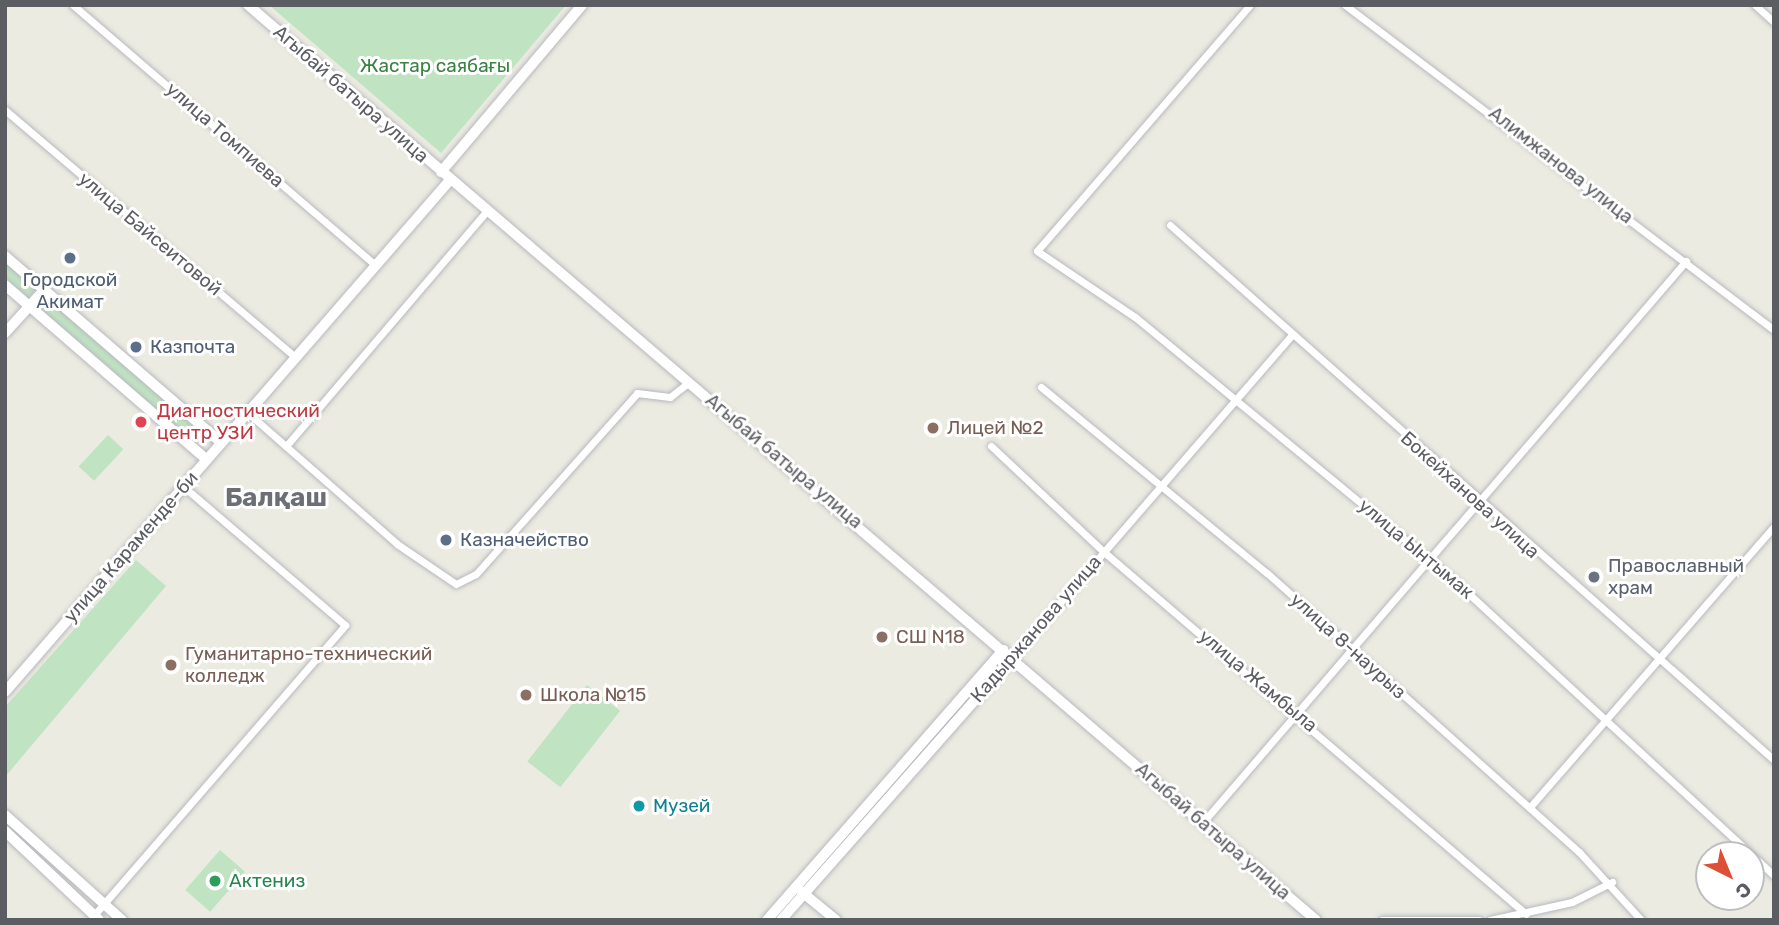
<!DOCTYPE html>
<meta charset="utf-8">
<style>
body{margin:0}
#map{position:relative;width:1779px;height:925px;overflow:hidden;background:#ecebe2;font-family:Rubik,sans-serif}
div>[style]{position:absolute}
.green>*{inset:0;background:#c0e3c2;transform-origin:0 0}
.roads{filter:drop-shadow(0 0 2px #b8b9be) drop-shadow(0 0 2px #b8b9be)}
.street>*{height:7px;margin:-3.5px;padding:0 3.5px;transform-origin:3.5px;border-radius:3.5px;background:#fff}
.secondary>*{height:10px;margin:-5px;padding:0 5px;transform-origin:5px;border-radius:5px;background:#fff}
.dots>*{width:19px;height:19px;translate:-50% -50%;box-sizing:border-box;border:4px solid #fff;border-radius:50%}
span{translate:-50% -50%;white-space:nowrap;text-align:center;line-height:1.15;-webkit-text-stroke:6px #fff;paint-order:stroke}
.park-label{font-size:19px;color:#3a8242}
.street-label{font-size:19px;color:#5b5d62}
.service-label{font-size:19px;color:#4e5e75}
.left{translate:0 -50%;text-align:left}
.health-label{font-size:19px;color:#be3a42}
.education-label{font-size:19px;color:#785e54}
.worship-label{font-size:19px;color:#5b616d}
.culture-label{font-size:19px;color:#0d838f}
.leisure-label{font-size:19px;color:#27864d}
.district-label{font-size:26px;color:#6c6f74;font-weight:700}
.frame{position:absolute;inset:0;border:7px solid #5b5d62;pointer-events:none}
.north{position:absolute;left:1695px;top:841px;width:70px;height:70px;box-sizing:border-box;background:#fff;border:2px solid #bdbec0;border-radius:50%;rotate:137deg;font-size:19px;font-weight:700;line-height:28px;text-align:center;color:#5b5d62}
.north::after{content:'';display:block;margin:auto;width:24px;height:32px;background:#de4f37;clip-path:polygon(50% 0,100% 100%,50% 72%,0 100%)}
</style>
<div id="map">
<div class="green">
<div style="clip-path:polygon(269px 5px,566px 5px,441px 153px)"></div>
<div style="clip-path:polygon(5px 261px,37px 288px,28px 298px,5px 277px)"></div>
<div style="left:48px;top:299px;width:206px;height:12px;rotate:41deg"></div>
<div style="left:108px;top:435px;width:21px;height:43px;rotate:43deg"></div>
<div style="clip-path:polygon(136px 560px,166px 586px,5px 777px,5px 707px)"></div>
<div style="left:587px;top:685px;width:42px;height:97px;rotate:38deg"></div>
<div style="left:220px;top:850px;width:33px;height:53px;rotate:41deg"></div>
</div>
<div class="roads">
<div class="street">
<div style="left:73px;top:5px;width:400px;rotate:40.7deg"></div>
<div style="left:1250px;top:5px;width:325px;rotate:130.9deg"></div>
<div style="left:1037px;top:251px;width:118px;rotate:34deg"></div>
<div style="left:1135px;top:317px;width:416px;rotate:39.5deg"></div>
<div style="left:1456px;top:582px;width:432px;rotate:42.7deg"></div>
<div style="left:1345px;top:5px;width:538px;rotate:37.15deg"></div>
<div style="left:1755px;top:5px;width:25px;rotate:42deg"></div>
<div style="left:5px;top:110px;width:382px;rotate:40.4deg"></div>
<div style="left:1170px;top:225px;width:807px;rotate:41.53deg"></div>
<div style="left:1041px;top:387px;width:293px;rotate:39.5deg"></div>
<div style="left:1267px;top:573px;width:419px;rotate:41.8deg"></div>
<div style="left:1579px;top:852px;width:92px;rotate:47.6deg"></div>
<div style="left:248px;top:413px;width:198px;rotate:41.3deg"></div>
<div style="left:397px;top:544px;width:71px;rotate:34.1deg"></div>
<div style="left:456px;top:584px;width:22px;rotate:-27deg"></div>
<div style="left:476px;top:574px;width:242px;rotate:-48.3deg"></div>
<div style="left:637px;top:393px;width:33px;rotate:7deg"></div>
<div style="left:670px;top:397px;width:24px;rotate:-38deg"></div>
<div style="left:286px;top:446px;width:309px;rotate:-49.5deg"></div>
<div style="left:991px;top:446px;width:155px;rotate:43.2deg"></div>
<div style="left:1104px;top:552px;width:556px;rotate:40.62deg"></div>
<div style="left:1012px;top:658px;width:425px;rotate:-49.1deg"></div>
<div style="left:1530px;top:807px;width:372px;rotate:-49deg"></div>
<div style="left:1204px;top:821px;width:739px;rotate:-49.28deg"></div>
<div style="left:95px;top:914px;width:382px;rotate:-49.1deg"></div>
<div style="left:345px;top:625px;width:212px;rotate:-139.4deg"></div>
<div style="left:1382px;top:920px;width:97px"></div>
<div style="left:1490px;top:920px;width:84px;rotate:-12.4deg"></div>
<div style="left:1572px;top:902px;width:45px;rotate:-26.6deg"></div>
</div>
<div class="secondary">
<div style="left:248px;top:5px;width:1406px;rotate:40.59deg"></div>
<div style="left:441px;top:172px;width:219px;rotate:-49.8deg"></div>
<div style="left:5px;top:256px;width:286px;rotate:40.8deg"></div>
<div style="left:5px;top:285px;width:267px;rotate:40.9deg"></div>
<div style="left:5px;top:333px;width:59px;rotate:-47.7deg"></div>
<div style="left:5px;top:692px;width:678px;rotate:-49deg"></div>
<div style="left:5px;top:815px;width:157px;rotate:41.9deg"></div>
<div style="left:5px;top:831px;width:129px;rotate:43.4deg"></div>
<div style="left:802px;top:892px;width:44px;rotate:39.5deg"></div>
<div style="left:767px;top:920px;width:359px;rotate:-48.8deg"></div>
<div style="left:781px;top:920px;width:349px;rotate:-48.6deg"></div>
</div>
</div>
<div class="dots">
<div style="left:70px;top:258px;background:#5c6f8a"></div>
<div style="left:136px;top:347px;background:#5c6f8a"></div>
<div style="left:141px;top:422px;background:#e0444e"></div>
<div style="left:933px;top:428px;background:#8d6e63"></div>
<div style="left:446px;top:540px;background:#5c6f8a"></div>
<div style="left:1594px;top:577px;background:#6b7280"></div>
<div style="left:882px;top:637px;background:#8d6e63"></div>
<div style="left:171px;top:665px;background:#8d6e63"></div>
<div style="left:526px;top:695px;background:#8d6e63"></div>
<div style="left:639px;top:806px;background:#0f9aa8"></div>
<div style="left:215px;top:881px;background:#2e9e5b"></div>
</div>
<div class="park-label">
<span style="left:435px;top:66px">Жастар саябағы</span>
</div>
<div class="street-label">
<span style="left:351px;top:94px;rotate:41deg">Агыбай батыра улица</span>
<span style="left:225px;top:135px;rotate:41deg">улица Томпиева</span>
<span style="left:1561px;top:165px;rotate:38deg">Алимжанова улица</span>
<span style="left:150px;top:234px;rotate:40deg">улица Байсеитовой</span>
<span style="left:784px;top:461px;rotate:40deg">Агыбай батыра улица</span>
<span style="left:1470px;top:495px;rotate:42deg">Бокейханова улица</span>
<span style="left:131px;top:547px;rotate:-49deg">улица Караменде-би</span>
<span style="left:1416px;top:549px;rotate:40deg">улица Ынтымак</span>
<span style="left:1036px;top:629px;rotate:-49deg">Кадыржанова улица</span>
<span style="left:1348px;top:646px;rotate:42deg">улица 8-наурыз</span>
<span style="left:1258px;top:681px;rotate:40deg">улица Жамбыла</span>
<span style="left:1213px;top:831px;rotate:41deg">Агыбай батыра улица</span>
</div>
<div class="service-label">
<span style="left:70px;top:291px">Городской<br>Акимат</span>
<span class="left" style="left:150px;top:347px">Казпочта</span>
<span class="left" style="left:460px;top:540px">Казначейство</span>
</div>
<div class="health-label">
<span class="left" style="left:157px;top:422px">Диагностический<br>центр УЗИ</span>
</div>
<div class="education-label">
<span class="left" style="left:947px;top:428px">Лицей №2</span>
<span class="left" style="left:896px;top:637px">СШ N18</span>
<span class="left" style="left:185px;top:665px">Гуманитарно-технический<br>колледж</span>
<span class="left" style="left:540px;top:695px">Школа №15</span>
</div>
<div class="worship-label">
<span class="left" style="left:1608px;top:577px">Православный<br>храм</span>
</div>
<div class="culture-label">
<span class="left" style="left:653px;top:806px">Музей</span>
</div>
<div class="leisure-label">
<span class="left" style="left:229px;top:881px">Актениз</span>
</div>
<div class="district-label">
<span style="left:276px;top:498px">Балқаш</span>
</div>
<div class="frame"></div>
<div class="north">С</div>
</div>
